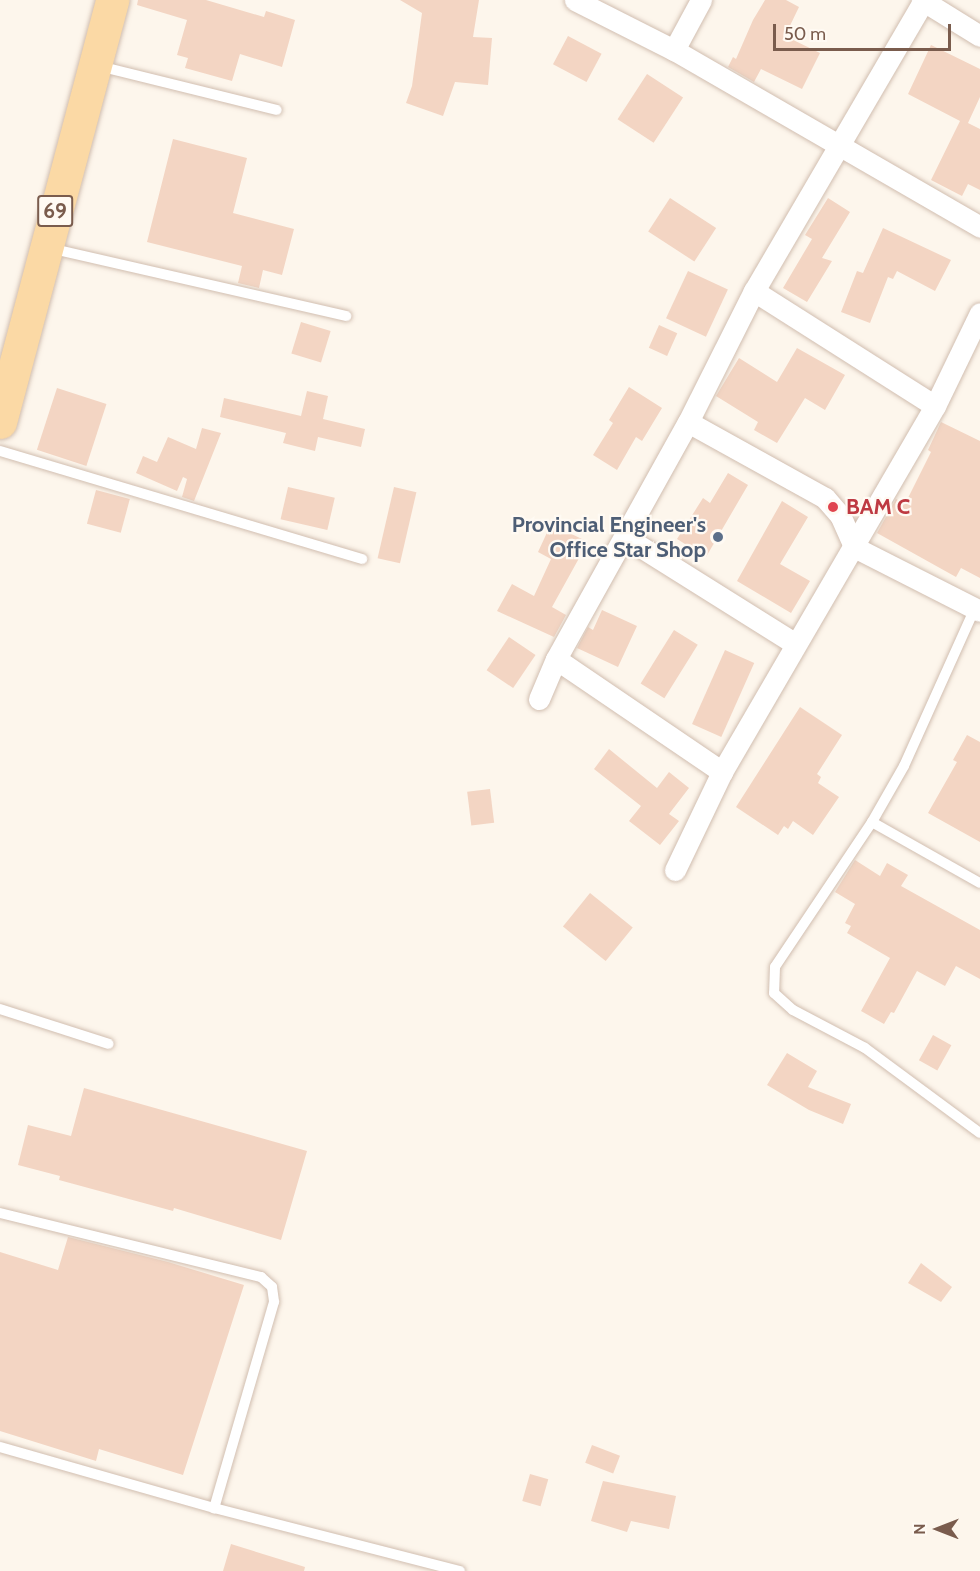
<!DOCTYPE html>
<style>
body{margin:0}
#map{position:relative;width:980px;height:1571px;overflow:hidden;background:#fdf6ec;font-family:Cabin,sans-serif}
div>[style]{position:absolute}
.building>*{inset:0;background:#f3d5c3;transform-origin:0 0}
.roads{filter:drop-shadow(0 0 2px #d1beb0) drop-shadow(0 0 2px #d1beb0)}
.lane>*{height:10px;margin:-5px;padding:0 5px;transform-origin:5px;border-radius:5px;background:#fff}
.street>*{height:21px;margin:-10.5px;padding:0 10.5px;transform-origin:10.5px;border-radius:10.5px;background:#fff}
.primary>*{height:33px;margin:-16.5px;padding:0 16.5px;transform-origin:16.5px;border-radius:16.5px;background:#fbd9a5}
.dots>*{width:16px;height:16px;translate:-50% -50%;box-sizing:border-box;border:3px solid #fffaf3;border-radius:50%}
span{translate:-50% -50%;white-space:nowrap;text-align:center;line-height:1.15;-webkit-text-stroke:4.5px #fffaf3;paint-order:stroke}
.shield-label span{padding:2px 4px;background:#fffaf3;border:2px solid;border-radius:4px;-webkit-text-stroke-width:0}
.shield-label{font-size:21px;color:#7a5c4d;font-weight:700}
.health-label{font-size:22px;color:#be3a42;font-weight:700}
.left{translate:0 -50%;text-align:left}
.service-label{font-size:22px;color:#4e5e75;font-weight:700}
.right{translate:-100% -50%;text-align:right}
.north{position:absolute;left:908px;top:1499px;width:60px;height:60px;-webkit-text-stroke:4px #fffaf3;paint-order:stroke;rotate:270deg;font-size:16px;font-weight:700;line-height:24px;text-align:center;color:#7a5c4d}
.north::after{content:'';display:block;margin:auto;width:21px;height:27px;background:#7a5c4d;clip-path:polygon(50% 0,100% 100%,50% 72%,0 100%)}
.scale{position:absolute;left:773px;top:24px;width:178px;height:27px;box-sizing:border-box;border:3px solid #7a5c4d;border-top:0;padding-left:8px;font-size:18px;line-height:21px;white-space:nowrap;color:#7a5c4d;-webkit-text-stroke:4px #fffaf3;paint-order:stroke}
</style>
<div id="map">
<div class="building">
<div style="clip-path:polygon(138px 0,206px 0,264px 17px,266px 11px,295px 20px,282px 67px,240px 54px,232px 81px,185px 68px,188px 58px,177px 55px,187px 20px,137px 5px)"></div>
<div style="clip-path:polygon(400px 0,479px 0,473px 37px,492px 38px,488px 85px,455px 82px,443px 116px,406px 103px,412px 86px,422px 13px)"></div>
<div style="clip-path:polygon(765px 0,786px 0,799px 7px,785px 36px,820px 53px,802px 89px,761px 69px,754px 82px,728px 67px,733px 57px,736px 59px,753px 20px)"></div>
<div style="left:568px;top:36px;width:38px;height:32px;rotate:28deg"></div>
<div style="clip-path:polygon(931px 45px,980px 69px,980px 97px,968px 123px,980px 129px,980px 190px,968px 184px,962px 196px,931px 180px,960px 121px,908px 94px)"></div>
<div style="left:647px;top:74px;width:43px;height:54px;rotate:33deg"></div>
<div style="clip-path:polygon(173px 139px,247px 158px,233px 213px,294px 229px,282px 275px,263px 270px,259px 288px,238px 283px,242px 266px,147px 242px)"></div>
<div style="left:670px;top:198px;width:55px;height:40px;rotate:33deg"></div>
<div style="clip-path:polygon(828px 198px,850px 212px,822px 258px,832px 261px,807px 302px,783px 288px,812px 239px,805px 235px)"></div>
<div style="clip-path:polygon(883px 228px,951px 260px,935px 291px,897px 271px,893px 279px,888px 277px,870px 323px,841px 312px,857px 271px,863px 273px)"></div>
<div style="left:688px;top:271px;width:44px;height:52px;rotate:25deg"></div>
<div style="left:301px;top:322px;width:31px;height:33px;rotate:17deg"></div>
<div style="left:659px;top:325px;width:20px;height:25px;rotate:24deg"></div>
<div style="clip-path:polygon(797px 348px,845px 375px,825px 410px,805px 398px,777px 443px,754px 430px,758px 422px,716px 396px,739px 358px,777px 382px)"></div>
<div style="clip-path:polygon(629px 387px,662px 408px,642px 441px,636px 437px,617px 470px,593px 455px,613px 423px,609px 420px)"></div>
<div style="left:57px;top:388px;width:52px;height:65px;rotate:18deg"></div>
<div style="clip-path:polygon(307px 391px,328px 396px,323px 419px,365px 429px,361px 447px,318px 437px,315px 451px,283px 443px,286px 433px,220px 417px,224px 398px,301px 416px)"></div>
<div style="clip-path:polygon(941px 422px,980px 441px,980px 578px,961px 568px,956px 577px,877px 533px,896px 499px,905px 504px,931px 452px,928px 450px)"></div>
<div style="clip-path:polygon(202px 428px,221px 433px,194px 501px,182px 497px,187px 479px,183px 477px,177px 491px,136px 473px,143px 456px,157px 462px,168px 437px,196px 449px)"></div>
<div style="clip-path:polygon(728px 473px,748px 485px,706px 557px,677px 539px,703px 498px,710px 503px)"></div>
<div style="left:288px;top:487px;width:48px;height:33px;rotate:13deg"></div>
<div style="left:394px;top:487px;width:23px;height:73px;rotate:13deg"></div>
<div style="left:96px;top:490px;width:35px;height:35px;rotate:15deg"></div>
<div style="clip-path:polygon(782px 501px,808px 517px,780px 564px,810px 581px,791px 613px,737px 581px)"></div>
<div style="clip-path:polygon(551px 524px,588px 542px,552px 607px,566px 615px,554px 637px,497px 611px,512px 584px,534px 596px,551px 559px,538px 552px)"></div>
<div style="clip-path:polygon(602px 610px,637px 626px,618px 667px,577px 648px,588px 627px,593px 630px)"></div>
<div style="left:674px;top:630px;width:28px;height:63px;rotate:32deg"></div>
<div style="left:509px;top:637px;width:32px;height:40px;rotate:34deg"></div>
<div style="left:725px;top:650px;width:32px;height:81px;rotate:24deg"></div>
<div style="clip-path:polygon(800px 707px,842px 735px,817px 774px,821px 777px,818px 783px,839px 797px,813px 835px,793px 821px,788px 829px,784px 826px,778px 835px,736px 807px)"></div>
<div style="clip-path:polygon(967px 735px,980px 742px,980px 842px,928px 813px,957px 762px,953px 760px)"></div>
<div style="clip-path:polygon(609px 749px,657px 788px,669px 772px,689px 788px,669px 814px,679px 821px,660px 845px,629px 821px,641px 806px,594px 769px)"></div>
<div style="left:490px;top:789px;width:34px;height:23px;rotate:83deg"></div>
<div style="clip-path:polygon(855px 860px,880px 876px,887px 863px,908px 875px,901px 886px,980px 930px,980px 979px,956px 966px,945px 986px,917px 971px,894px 1013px,891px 1012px,884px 1024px,861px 1011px,890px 958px,847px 933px,851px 926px,845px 923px,855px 904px,835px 892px)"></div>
<div style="left:590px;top:893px;width:55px;height:43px;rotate:39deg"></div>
<div style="left:933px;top:1035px;width:21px;height:29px;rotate:29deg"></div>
<div style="clip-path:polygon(787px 1053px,817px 1071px,808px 1087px,851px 1104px,843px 1124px,809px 1110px,767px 1085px)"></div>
<div style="clip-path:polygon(84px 1088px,307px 1151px,281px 1240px,174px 1208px,173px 1211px,59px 1180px,60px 1176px,18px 1165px,28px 1125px,71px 1136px)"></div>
<div style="clip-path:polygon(68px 1237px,168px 1262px,244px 1285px,183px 1475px,99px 1449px,96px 1461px,0 1431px,0 1252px,58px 1270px)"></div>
<div style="clip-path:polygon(921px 1263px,952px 1287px,941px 1302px,908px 1283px)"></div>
<div style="left:592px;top:1445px;width:30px;height:19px;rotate:21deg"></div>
<div style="left:530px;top:1474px;width:19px;height:28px;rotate:16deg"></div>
<div style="clip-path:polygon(603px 1481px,676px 1496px,669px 1529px,631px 1521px,627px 1532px,591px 1521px)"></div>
<div style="clip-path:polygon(231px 1544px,305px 1567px,304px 1571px,223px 1571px)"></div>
</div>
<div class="roads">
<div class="lane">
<div style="left:99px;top:66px;width:183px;rotate:13.9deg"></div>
<div style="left:49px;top:248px;width:305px;rotate:12.9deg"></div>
<div style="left:0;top:451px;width:378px;rotate:16.6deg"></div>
<div style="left:975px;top:608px;width:173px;rotate:114.2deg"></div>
<div style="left:904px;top:766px;width:64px;rotate:119.7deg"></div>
<div style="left:872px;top:822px;width:174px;rotate:123.8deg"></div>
<div style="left:775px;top:967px;width:26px;rotate:92deg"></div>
<div style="left:774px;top:993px;width:25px;rotate:42deg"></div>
<div style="left:793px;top:1010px;width:81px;rotate:27.8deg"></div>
<div style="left:865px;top:1048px;width:143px;rotate:36.5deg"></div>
<div style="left:872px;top:822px;width:124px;rotate:29.5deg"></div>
<div style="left:0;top:1009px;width:114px;rotate:17.8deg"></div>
<div style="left:0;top:1213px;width:269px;rotate:13.8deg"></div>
<div style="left:261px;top:1277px;width:15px;rotate:42deg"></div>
<div style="left:272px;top:1287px;width:15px;rotate:82deg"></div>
<div style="left:274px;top:1302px;width:215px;rotate:106.2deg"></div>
<div style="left:0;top:1447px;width:223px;rotate:15.9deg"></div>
<div style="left:214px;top:1508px;width:254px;rotate:14.4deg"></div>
</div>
<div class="street">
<div style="left:575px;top:0;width:111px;rotate:26.8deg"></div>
<div style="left:674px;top:50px;width:354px;rotate:30deg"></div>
<div style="left:922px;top:0;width:68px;rotate:31.8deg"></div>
<div style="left:674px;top:50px;width:57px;rotate:-61.6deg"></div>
<div style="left:754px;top:291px;width:214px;rotate:32.4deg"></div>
<div style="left:688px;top:422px;width:157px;rotate:29deg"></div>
<div style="left:825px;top:498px;width:23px;rotate:49deg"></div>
<div style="left:840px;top:515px;width:35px;rotate:66deg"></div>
<div style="left:854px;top:547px;width:141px;rotate:26.9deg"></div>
<div style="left:625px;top:537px;width:199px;rotate:32.1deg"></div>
<div style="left:556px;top:659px;width:201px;rotate:34.2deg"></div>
<div style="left:539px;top:699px;width:43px;rotate:-67deg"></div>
<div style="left:556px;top:659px;width:271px;rotate:-60.9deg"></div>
<div style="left:688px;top:422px;width:147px;rotate:-63.3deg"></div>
<div style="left:754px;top:291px;width:337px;rotate:-59.7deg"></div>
<div style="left:675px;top:870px;width:109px;rotate:-64.4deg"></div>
<div style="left:722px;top:772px;width:423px;rotate:-59.8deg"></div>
<div style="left:935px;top:406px;width:103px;rotate:-64.2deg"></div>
</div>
<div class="primary">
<div style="left:0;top:422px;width:437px;rotate:-75.1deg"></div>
</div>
</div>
<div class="dots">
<div style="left:833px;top:507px;background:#e0444e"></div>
<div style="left:718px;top:537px;background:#5c6f8a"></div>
</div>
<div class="shield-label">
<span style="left:55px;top:211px">69</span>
</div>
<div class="health-label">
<span class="left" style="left:846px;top:507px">BAM C</span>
</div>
<div class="service-label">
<span class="right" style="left:706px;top:537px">Provincial Engineer's<br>Office Star Shop</span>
</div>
<div class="north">N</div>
<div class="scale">50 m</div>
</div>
